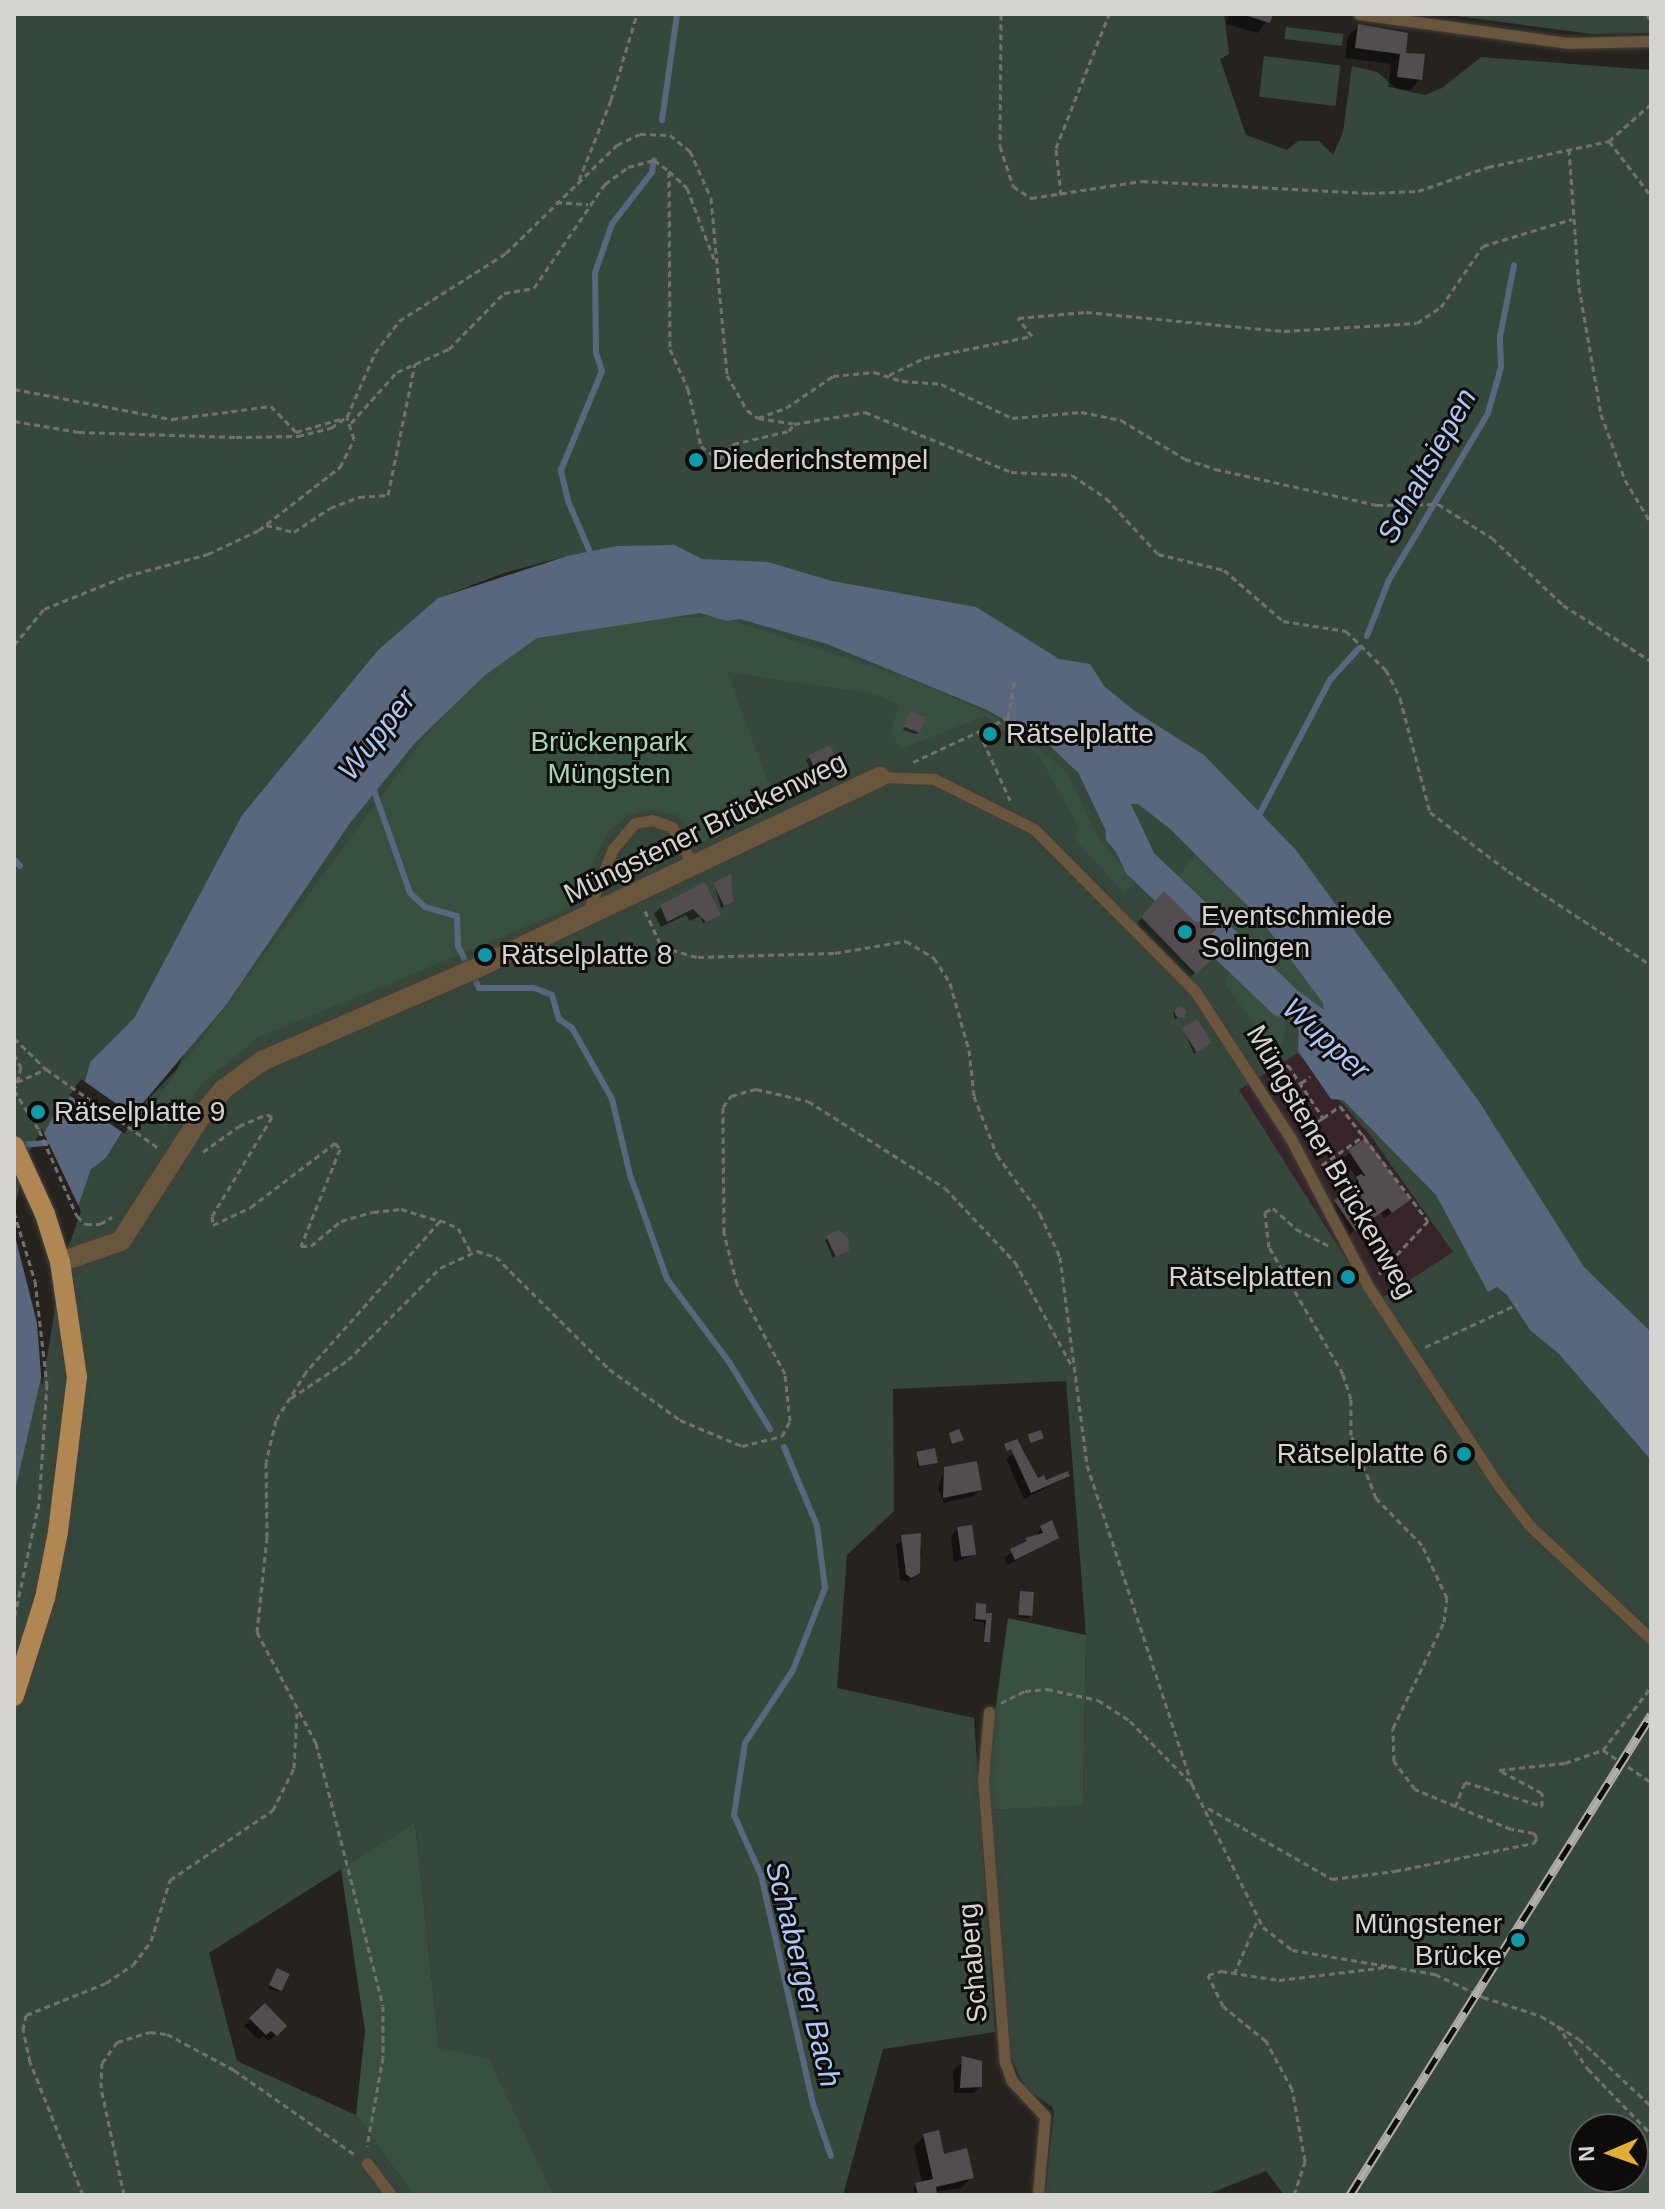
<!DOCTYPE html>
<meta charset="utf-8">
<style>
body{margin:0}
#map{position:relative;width:1665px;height:2209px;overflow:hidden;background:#26231e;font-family:Arial,sans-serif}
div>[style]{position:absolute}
.commercial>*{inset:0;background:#37242a}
.green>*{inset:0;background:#35483b;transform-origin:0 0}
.forest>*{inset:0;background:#385040}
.water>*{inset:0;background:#59677e}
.pier>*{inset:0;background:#26231e;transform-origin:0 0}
.shadow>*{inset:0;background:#0007}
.stream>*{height:6px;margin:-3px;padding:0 3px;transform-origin:3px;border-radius:3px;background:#59677e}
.river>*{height:34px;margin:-17px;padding:0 17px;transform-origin:17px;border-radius:17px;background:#59677e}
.building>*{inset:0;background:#544d4f;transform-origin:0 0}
.round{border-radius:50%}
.path>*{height:3px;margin-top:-1.5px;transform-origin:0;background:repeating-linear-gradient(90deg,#74716d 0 6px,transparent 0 10px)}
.roads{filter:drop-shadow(0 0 2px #423f3b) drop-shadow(0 0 2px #423f3b)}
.service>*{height:11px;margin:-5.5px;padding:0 5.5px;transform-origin:5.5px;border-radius:5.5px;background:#6a563d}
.minor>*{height:20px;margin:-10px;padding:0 10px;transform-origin:10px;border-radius:10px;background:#6a563d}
.primary>*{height:20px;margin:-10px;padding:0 10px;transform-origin:10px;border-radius:10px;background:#b08753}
.rail>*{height:9px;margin-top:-4.5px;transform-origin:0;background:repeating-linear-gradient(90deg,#0e0c0a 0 18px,#b0adaa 0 36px);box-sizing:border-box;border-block:2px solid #b0adaa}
.dots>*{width:22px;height:22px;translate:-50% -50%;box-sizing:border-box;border:4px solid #0e0c0a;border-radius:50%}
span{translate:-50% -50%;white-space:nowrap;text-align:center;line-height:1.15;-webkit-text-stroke:6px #0e0c0a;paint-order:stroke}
.poi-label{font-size:28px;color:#d6d4d1}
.left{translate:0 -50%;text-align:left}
.right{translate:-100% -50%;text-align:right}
.park-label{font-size:28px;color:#a5d7b5}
.street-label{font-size:28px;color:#d6d4d1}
.water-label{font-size:30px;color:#adc8f6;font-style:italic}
.frame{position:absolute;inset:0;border:16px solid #d6d4d1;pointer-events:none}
.north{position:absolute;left:1569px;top:2113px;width:80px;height:80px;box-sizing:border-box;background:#0e0c0a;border:2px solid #5e5c5a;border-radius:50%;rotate:268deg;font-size:22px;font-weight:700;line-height:32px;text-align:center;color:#d6d4d1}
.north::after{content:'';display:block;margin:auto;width:28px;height:36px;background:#e1af34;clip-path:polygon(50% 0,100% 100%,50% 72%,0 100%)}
</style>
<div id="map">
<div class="commercial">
<div style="clip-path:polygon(1298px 1052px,1370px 1135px,1454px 1252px,1374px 1303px,1239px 1091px)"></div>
</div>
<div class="green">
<div style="clip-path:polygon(evenodd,14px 14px,1224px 14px,1229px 54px,1220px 59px,1246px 135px,1287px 150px,1298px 141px,1319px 141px,1333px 155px,1343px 132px,1352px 66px,1377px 72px,1397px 89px,1425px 95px,1442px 88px,1481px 57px,1651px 70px,1651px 2195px,1284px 2195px,1266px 2171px,1206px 2195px,1045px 2195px,1054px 2113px,1052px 2107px,1025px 2088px,1010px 2055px,989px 1810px,1083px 1804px,1086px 1635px,1066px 1381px,893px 1389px,894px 1511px,847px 1555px,837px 1688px,974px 1718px,995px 2032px,883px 2049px,843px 2195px,554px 2195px,489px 2060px,439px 2047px,415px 1822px,209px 1953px,237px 2061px,356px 2115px,413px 2195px,14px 2195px,14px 1495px,58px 1265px,91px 1168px,106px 1158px,131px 1117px,177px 1069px,228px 961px,436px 676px,694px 555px,675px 545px,567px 556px,504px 573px,438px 598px,378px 650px,242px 815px,134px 1018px,90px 1062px,85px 1081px,56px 1111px,14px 1226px,14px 14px,1298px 1053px,1370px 1135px,1453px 1252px,1374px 1303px,1239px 1090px,1298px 1053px,14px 14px,1585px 2129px,1633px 2129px,1633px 2177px,1585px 2177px,1585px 2129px)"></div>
<div style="clip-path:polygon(1441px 14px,1651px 14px,1651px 33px,1591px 34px)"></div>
<div style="left:1286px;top:27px;width:58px;height:12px;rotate:7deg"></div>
<div style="left:1264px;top:56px;width:77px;height:41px;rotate:7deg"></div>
</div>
<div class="forest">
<div style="clip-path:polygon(595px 617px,721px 617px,905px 677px,990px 714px,1066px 770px,1098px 837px,1135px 883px,1123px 893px,1075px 838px,1079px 828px,1039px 755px,985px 716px,901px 749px,891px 732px,899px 705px,876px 694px,727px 672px,774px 798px,694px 847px,688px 825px,678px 816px,650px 810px,625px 817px,607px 833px,572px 908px,257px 1038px,204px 1082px,165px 1130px,146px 1114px,430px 731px,505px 650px)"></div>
<div style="clip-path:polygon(1196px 853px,1278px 936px,1356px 1042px,1255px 955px,1246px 968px,1287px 1022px,1278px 1059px,1225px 983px,1242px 946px,1175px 882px)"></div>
<div style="clip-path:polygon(1008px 1618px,1086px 1635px,1083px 1805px,989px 1810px,989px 1755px)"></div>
<div style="clip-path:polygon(415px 1822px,439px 2047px,489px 2059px,554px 2195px,413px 2195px,356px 2115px,365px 2031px,341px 1869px)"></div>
</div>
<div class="water">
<div style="clip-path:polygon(675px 545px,702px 559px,768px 562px,832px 581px,976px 607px,1059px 659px,1090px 664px,1105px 687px,1136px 712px,1204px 755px,1296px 850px,1480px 1103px,1584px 1267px,1651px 1332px,1651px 1460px,1559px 1354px,1530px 1330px,1507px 1295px,1497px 1287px,1488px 1292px,1436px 1195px,1343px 1100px,1331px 1099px,1298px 1051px,1299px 1030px,1249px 968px,1256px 959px,1324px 1010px,1323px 1003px,1259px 917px,1169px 828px,1138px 804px,1111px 804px,1048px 744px,985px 709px,827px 644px,740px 619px,727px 621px,700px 613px,537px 638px,484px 676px,415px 743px,350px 823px,226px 1005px,131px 1117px,106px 1158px,91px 1169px,58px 1265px,43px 1334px,42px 1373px,14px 1495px,14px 1226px,32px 1156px,56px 1111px,85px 1081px,90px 1062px,134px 1018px,242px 815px,378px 650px,438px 598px,567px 556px,617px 546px)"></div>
<div style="clip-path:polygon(1104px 808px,1125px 810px,1158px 867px,1139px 879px,1106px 840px)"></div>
</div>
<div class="pier">
<div style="left:81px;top:1079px;width:67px;height:20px;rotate:35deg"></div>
<div style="clip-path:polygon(42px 1129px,81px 1211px,62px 1266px,42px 1388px,37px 1323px,14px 1232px,14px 1210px,28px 1154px)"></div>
</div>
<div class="shadow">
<div style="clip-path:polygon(1229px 14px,1271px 14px,1258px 33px,1226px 24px)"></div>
<div style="clip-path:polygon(1359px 26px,1403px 55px,1420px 79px,1410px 90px,1388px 87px,1391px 64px,1345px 58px,1348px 36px)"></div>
<div style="clip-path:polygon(911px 714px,919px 732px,916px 734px,903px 730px)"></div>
<div style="clip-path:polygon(829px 747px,836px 770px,816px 780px,806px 760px)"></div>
<div style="clip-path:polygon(714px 884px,731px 902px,728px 904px,721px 908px)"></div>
<div style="clip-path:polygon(704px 885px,716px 917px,703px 923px,700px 916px,690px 921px,686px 915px,661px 927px,654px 914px,661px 907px)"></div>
<div style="clip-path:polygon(1154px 904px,1220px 949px,1184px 983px,1132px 929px)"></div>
<div style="clip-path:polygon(1181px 1009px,1182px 1015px,1175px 1019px,1173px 1013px)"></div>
<div style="clip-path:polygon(1184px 1031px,1207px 1045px,1194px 1054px)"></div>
<div style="clip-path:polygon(1365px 1140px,1400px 1207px,1384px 1218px,1381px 1213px,1347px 1236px,1328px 1208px,1353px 1189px,1357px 1179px,1343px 1158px)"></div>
<div style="clip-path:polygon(842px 1233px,847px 1250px,833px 1258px,825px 1240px)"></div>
<div style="clip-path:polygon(1024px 1450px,1036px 1481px,1065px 1478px,1024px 1499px,1006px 1458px)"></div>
<div style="clip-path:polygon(917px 1453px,936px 1462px,917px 1468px)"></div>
<div style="clip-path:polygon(945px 1469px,980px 1490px,973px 1496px,944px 1503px,938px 1488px)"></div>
<div style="clip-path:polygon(1041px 1527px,1057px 1538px,1008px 1565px,1004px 1558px,1036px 1537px)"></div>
<div style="clip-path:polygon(958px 1529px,974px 1555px,954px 1563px,951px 1535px)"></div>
<div style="clip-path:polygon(919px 1535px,922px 1553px,915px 1576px,909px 1582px,900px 1580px,896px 1544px)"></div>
<div style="clip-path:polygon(1021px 1593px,1031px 1615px,1028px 1618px,1017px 1617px)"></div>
<div style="clip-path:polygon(977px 1605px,990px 1615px,986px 1644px,984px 1622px,973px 1621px)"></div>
<div style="clip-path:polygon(277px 1970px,281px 1990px,278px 1992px,268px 1988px)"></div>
<div style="clip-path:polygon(265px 2006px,284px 2026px,269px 2041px,263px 2036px,259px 2040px,244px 2026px)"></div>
<div style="clip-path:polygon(968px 2059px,980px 2086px,974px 2093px,954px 2093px,953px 2070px)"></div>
<div style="clip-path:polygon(924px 2136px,971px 2178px,961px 2188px,915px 2195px,914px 2188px,922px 2184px,914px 2146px)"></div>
</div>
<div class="stream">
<div style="left:662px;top:120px;width:107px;rotate:-81.9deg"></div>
<div style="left:593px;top:559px;width:63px;rotate:-113.3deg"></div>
<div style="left:568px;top:501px;width:32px;rotate:-103deg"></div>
<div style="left:561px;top:470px;width:107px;rotate:-67.5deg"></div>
<div style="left:602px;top:371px;width:20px;rotate:-108deg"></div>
<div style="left:596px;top:352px;width:79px;rotate:-90.7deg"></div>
<div style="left:595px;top:273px;width:52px;rotate:-70.9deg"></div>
<div style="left:612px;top:224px;width:66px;rotate:-52.4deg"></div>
<div style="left:652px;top:172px;width:12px;rotate:-81deg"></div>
<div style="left:1367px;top:636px;width:60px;rotate:-68.6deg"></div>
<div style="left:1389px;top:580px;width:194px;rotate:-59.3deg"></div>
<div style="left:1488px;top:413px;width:48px;rotate:-74.2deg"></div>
<div style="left:1501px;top:367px;width:30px;rotate:-92deg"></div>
<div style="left:1500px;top:337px;width:73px;rotate:-79deg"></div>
<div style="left:372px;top:785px;width:114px;rotate:70.6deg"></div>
<div style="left:410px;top:893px;width:21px;rotate:43deg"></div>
<div style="left:425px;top:907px;width:33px;rotate:16deg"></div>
<div style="left:457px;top:916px;width:30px;rotate:88deg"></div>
<div style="left:458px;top:946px;width:47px;rotate:63.4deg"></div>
<div style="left:479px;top:988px;width:55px"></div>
<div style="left:534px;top:988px;width:19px;rotate:21deg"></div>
<div style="left:552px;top:995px;width:25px;rotate:74deg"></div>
<div style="left:559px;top:1019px;width:16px;rotate:35deg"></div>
<div style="left:572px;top:1028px;width:81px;rotate:60.6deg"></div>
<div style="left:612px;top:1099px;width:78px;rotate:76.7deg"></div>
<div style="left:630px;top:1175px;width:110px;rotate:70.4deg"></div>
<div style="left:667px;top:1279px;width:104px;rotate:53.2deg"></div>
<div style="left:729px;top:1362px;width:79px;rotate:58.5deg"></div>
<div style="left:1257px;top:819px;width:157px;rotate:-62.3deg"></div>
<div style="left:1330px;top:680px;width:43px;rotate:-47.8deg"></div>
<div style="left:14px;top:859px;width:9px;rotate:49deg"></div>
<div style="left:18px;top:1145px;width:28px;rotate:-4deg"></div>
<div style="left:784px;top:1447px;width:86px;rotate:67.3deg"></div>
<div style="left:817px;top:1526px;width:63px;rotate:82.6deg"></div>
<div style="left:825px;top:1588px;width:88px;rotate:111.3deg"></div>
<div style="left:793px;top:1670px;width:87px;rotate:123.3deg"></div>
<div style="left:745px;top:1743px;width:73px;rotate:98.7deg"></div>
<div style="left:734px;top:1815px;width:66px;rotate:65.8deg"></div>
<div style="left:761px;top:1875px;width:235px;rotate:77.2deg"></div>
<div style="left:813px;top:2104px;width:55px;rotate:70.9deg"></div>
</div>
<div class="river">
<div style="left:1093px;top:764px;width:110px;rotate:64.6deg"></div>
<div style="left:1140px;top:863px;width:198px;rotate:43.8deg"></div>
</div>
<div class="building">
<div style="clip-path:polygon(1241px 14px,1273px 14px,1270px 23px)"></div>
<div style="clip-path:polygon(1358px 24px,1408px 33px,1406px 53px,1425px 54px,1422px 80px,1397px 77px,1400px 54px,1355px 48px)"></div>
<div style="clip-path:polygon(698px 451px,703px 462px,692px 465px,692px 452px)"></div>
<div style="left:910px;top:711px;width:17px;height:17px;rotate:21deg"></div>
<div style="left:830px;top:745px;width:25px;height:24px;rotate:64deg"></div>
<div style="clip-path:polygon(731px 874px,733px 902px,724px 906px,713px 883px)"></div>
<div style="clip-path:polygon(705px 882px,721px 915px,706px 922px,693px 909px,667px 922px,660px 905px)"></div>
<div style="clip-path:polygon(1164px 891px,1195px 922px,1208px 920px,1217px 929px,1210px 935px,1223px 949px,1196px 974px,1141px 917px)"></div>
<div class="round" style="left:1174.5px;top:1006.5px;width:11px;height:11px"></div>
<div style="left:1197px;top:1019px;width:28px;height:18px;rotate:58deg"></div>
<div style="clip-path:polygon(1366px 1138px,1410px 1200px,1392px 1213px,1388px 1208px,1355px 1231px,1334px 1200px,1359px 1182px,1356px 1177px,1361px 1174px,1366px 1177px,1348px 1150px)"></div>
<div style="clip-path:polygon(839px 1230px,848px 1238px,849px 1250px,836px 1257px,826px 1236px)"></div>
<div style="clip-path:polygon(959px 1429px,964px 1440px,952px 1444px,949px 1433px)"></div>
<div style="left:1041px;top:1430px;width:9px;height:14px;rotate:72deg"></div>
<div style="clip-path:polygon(1017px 1439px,1038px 1478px,1044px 1475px,1046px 1480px,1068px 1471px,1070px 1476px,1031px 1493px,1011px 1449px,1007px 1451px,1004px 1444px)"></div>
<div style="left:935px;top:1448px;width:15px;height:19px;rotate:79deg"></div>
<div style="clip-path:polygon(977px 1461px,982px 1490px,943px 1498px,944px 1467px)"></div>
<div style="clip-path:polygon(1052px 1520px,1059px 1538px,1015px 1560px,1010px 1549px,1027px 1541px,1025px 1538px,1043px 1533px,1040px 1526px)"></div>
<div style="left:972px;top:1525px;width:30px;height:15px;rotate:82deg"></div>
<div style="clip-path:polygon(921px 1533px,920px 1573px,911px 1578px,906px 1574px,901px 1535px)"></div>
<div style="left:1020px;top:1591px;width:14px;height:24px;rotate:4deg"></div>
<div style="clip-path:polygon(976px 1603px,986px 1604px,986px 1613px,992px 1613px,990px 1642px,984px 1642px,986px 1620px,975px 1619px)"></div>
<div style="left:277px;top:1968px;width:14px;height:19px;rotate:25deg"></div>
<div style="clip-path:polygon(265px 2003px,287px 2026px,277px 2036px,271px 2031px,266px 2035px,249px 2018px)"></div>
<div style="clip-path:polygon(962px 2056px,982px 2061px,982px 2087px,960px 2088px)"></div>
<div style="clip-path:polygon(939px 2130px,944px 2154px,967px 2148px,974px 2178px,936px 2187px,937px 2194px,918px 2195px,915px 2183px,933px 2179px,923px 2134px)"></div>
</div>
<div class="path">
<div style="left:1001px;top:14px;width:132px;rotate:90.4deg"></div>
<div style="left:1000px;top:146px;width:42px;rotate:72deg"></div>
<div style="left:1013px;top:186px;width:22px;rotate:34deg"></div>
<div style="left:1031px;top:198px;width:112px;rotate:-8.7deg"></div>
<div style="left:1142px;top:181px;width:227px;rotate:3deg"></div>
<div style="left:1369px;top:193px;width:49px;rotate:-2.3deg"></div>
<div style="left:1418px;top:191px;width:74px;rotate:-18.9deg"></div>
<div style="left:1488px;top:167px;width:124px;rotate:-12.1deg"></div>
<div style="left:1609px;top:141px;width:56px;rotate:-41.4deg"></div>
<div style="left:1647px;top:14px;width:9px;rotate:63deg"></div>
<div style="left:1609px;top:141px;width:69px;rotate:52.6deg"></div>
<div style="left:1569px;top:149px;width:138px;rotate:85.9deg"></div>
<div style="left:1579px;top:287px;width:129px;rotate:80.2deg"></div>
<div style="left:1601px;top:414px;width:70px;rotate:70deg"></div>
<div style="left:1625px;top:480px;width:50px;rotate:58.8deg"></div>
<div style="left:669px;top:171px;width:25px;rotate:43deg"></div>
<div style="left:687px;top:188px;width:76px;rotate:69.2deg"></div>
<div style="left:579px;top:180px;width:86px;rotate:-68.2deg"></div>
<div style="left:611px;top:100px;width:90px;rotate:-73.2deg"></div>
<div style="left:1061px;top:195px;width:47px;rotate:-96.1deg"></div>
<div style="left:1056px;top:148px;width:144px;rotate:-68.4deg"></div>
<div style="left:556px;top:202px;width:32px;rotate:4deg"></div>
<div style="left:889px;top:375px;width:39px;rotate:-26deg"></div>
<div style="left:924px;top:358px;width:110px;rotate:-11.5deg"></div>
<div style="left:1032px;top:336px;width:23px;rotate:-128deg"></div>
<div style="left:1018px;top:318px;width:68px;rotate:-5deg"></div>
<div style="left:1086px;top:312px;width:199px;rotate:5.5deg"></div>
<div style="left:1284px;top:331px;width:133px;rotate:-3.4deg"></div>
<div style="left:1417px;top:323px;width:29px;rotate:-34deg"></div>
<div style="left:1441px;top:307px;width:74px;rotate:-55.5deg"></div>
<div style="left:1483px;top:246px;width:93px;rotate:-16.9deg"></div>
<div style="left:14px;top:389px;width:161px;rotate:10.8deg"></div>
<div style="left:172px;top:419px;width:100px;rotate:-7.5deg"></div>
<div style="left:271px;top:406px;width:36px;rotate:46deg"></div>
<div style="left:296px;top:432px;width:50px;rotate:-16.3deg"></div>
<div style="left:758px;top:418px;width:30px;rotate:-20deg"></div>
<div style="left:786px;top:408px;width:57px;rotate:-34.2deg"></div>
<div style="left:833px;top:376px;width:41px;rotate:-5.6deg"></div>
<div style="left:874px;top:372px;width:29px;rotate:18deg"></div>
<div style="left:902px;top:381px;width:39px;rotate:4deg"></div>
<div style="left:941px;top:384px;width:79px;rotate:25.6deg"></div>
<div style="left:1012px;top:418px;width:69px;rotate:-5deg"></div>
<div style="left:1081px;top:412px;width:41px;rotate:11.3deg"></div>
<div style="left:1121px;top:420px;width:75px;rotate:31.4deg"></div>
<div style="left:1185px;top:459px;width:32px;rotate:18deg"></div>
<div style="left:1215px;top:469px;width:166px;rotate:12.5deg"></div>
<div style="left:1377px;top:505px;width:61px;rotate:-0.9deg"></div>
<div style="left:1438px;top:504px;width:64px;rotate:32.2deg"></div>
<div style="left:1492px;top:538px;width:98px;rotate:43.3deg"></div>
<div style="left:1563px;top:605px;width:104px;rotate:32.5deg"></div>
<div style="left:14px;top:421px;width:66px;rotate:9.6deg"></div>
<div style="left:79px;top:432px;width:157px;rotate:1.8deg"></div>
<div style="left:236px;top:437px;width:62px;rotate:-0.9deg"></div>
<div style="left:298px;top:436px;width:34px;rotate:-14deg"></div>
<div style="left:331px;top:428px;width:19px;rotate:-35deg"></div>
<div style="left:347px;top:417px;width:70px;rotate:-66.4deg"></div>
<div style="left:375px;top:353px;width:40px;rotate:-53deg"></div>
<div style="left:399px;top:321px;width:127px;rotate:-32.4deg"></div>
<div style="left:506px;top:253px;width:155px;rotate:-44.2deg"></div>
<div style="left:617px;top:145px;width:25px;rotate:-26deg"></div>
<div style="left:640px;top:134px;width:30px;rotate:2deg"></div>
<div style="left:670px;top:135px;width:26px;rotate:39deg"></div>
<div style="left:690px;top:151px;width:51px;rotate:65.9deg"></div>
<div style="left:711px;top:198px;width:178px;rotate:84.8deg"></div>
<div style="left:727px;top:375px;width:40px;rotate:60.3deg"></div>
<div style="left:747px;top:410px;width:14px;rotate:36deg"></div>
<div style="left:758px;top:418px;width:36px;rotate:9deg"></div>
<div style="left:794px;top:424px;width:72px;rotate:-9.6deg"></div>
<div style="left:865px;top:412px;width:158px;rotate:22.3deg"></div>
<div style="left:1011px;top:472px;width:61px;rotate:2.8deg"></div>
<div style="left:1072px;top:475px;width:41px;rotate:34.1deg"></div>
<div style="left:1106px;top:498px;width:76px;rotate:47.1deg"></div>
<div style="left:1158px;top:554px;width:68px;rotate:13.6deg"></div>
<div style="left:1224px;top:570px;width:78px;rotate:40.8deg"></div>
<div style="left:1283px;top:621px;width:64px;rotate:9deg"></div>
<div style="left:1346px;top:631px;width:56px;rotate:44.3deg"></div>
<div style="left:1386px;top:670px;width:31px;rotate:63deg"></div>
<div style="left:1400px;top:698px;width:118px;rotate:75.3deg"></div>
<div style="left:1430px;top:812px;width:98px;rotate:37.1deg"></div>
<div style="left:1508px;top:871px;width:171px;rotate:33.3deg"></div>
<div style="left:351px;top:423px;width:69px;rotate:-48deg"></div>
<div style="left:397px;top:372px;width:57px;rotate:-23.9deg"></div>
<div style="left:449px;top:349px;width:78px;rotate:-45.5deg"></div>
<div style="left:504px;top:293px;width:30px;rotate:-9deg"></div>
<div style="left:534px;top:288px;width:126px;rotate:-55.7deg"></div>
<div style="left:605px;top:184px;width:29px;rotate:-36deg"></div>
<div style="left:628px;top:167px;width:27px;rotate:-15deg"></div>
<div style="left:654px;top:160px;width:19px;rotate:36deg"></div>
<div style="left:669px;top:171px;width:178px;rotate:89.7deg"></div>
<div style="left:670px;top:349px;width:44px;rotate:65.8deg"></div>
<div style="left:688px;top:389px;width:58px;rotate:77.2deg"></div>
<div style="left:701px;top:446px;width:23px;rotate:38deg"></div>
<div style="left:719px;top:460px;width:21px;rotate:-49deg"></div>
<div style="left:733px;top:444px;width:57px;rotate:-13.1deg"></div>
<div style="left:789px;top:431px;width:7px;rotate:-56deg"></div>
<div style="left:266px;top:525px;width:29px;rotate:14deg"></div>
<div style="left:294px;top:532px;width:43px;rotate:-33.7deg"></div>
<div style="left:330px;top:508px;width:31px;rotate:-21deg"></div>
<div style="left:359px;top:497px;width:29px;rotate:-4deg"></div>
<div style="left:388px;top:495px;width:134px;rotate:-78.4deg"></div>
<div style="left:14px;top:645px;width:47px;rotate:-50.2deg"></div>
<div style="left:44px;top:609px;width:88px;rotate:-21.9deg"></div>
<div style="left:126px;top:576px;width:85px;rotate:-15deg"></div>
<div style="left:208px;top:554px;width:56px;rotate:-25.2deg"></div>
<div style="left:259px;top:530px;width:103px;rotate:-37.9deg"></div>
<div style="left:340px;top:467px;width:31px;rotate:-63deg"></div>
<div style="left:354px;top:439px;width:23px;rotate:-108deg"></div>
<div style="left:979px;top:732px;width:75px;rotate:65.5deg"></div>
<div style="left:913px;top:762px;width:105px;rotate:-24.9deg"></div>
<div style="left:1008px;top:718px;width:39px;rotate:-80deg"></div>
<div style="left:645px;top:911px;width:40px;rotate:65deg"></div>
<div style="left:662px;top:947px;width:37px;rotate:16deg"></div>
<div style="left:698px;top:957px;width:137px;rotate:-1.7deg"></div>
<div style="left:835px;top:953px;width:72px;rotate:-9.6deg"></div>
<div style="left:906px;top:941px;width:33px;rotate:31deg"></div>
<div style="left:934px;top:958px;width:30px;rotate:57deg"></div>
<div style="left:950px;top:983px;width:70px;rotate:74.2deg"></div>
<div style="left:969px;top:1050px;width:46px;rotate:83.8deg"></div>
<div style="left:974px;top:1096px;width:63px;rotate:68.7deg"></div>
<div style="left:997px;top:1155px;width:73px;rotate:53.9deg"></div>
<div style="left:1040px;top:1214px;width:47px;rotate:65.1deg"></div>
<div style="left:1060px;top:1257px;width:210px;rotate:82.6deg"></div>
<div style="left:1087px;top:1465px;width:336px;rotate:71.8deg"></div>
<div style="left:1192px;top:1784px;width:160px;rotate:63.6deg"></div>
<div style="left:1263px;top:1927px;width:37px;rotate:38deg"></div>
<div style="left:1292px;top:1950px;width:145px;rotate:9.5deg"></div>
<div style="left:1435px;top:1974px;width:53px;rotate:25.6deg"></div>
<div style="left:1483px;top:1997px;width:61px;rotate:18.1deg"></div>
<div style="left:1541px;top:2016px;width:44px;rotate:31.2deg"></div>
<div style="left:1579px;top:2039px;width:98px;rotate:42.9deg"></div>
<div style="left:14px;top:1038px;width:45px;rotate:44.1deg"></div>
<div style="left:46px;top:1069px;width:138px;rotate:35deg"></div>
<div style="left:14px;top:1054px;width:15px;rotate:62deg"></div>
<div style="left:21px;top:1067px;width:21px;rotate:104deg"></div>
<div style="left:1269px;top:1079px;width:24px;rotate:-36deg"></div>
<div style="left:1288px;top:1065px;width:64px;rotate:56.6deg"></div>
<div style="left:1323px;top:1118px;width:22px;rotate:148deg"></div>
<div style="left:17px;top:1082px;width:32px;rotate:-24deg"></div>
<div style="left:1301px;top:1083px;width:11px;rotate:-34deg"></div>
<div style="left:14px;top:1090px;width:47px;rotate:58deg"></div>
<div style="left:39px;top:1130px;width:94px;rotate:66.2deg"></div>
<div style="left:77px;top:1216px;width:12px;rotate:42deg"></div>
<div style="left:86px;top:1224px;width:14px"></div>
<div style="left:100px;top:1224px;width:14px;rotate:-30deg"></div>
<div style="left:1323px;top:1118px;width:21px;rotate:-35deg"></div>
<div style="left:1340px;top:1106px;width:145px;rotate:52.6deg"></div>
<div style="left:1428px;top:1221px;width:72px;rotate:132.8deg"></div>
<div style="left:203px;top:1152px;width:44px;rotate:-35.8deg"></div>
<div style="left:239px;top:1126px;width:30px;rotate:-23deg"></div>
<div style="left:267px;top:1114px;width:6px;rotate:31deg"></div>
<div style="left:272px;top:1117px;width:116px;rotate:121.2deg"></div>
<div style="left:212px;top:1216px;width:9px;rotate:84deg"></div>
<div style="left:213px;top:1225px;width:42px;rotate:-25.3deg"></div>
<div style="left:251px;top:1207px;width:106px;rotate:-37.3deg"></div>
<div style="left:335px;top:1143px;width:8px;rotate:50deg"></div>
<div style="left:340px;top:1149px;width:105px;rotate:111.9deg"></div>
<div style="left:301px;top:1246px;width:10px"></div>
<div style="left:311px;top:1246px;width:39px;rotate:-40deg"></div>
<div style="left:341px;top:1221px;width:33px;rotate:-16deg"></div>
<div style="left:373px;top:1212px;width:28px;rotate:-6deg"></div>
<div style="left:401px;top:1209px;width:41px;rotate:17.1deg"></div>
<div style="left:440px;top:1221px;width:202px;rotate:131.6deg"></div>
<div style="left:306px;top:1372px;width:57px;rotate:122deg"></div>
<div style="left:276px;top:1420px;width:43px;rotate:103.4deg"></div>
<div style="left:266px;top:1462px;width:75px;rotate:89.2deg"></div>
<div style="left:267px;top:1537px;width:96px;rotate:96deg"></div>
<div style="left:257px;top:1632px;width:126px;rotate:62deg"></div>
<div style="left:316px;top:1743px;width:271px;rotate:75.7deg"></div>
<div style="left:383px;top:2006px;width:51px;rotate:90deg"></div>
<div style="left:383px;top:2057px;width:91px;rotate:100.1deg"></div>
<div style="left:1322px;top:1165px;width:52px;rotate:-34.9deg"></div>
<div style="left:14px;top:1212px;width:72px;rotate:73.1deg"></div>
<div style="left:35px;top:1281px;width:104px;rotate:83.4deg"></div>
<div style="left:47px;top:1384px;width:119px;rotate:93.8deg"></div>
<div style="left:39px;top:1503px;width:119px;rotate:102.2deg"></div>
<div style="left:440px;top:1220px;width:20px;rotate:24deg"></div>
<div style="left:458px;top:1228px;width:26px;rotate:62deg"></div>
<div style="left:1425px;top:1347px;width:102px;rotate:-24.8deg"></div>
<div style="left:291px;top:1398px;width:69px;rotate:-33.7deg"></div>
<div style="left:348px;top:1360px;width:130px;rotate:-45deg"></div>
<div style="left:440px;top:1268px;width:41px;rotate:-24.7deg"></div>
<div style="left:477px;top:1251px;width:20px;rotate:18deg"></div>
<div style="left:496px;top:1257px;width:159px;rotate:44.7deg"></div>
<div style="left:609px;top:1369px;width:87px;rotate:35.7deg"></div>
<div style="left:680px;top:1420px;width:67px;rotate:22.8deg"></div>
<div style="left:742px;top:1446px;width:41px;rotate:-14deg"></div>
<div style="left:782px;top:1436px;width:17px;rotate:-62deg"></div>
<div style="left:790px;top:1421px;width:47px;rotate:-96.1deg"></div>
<div style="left:785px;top:1374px;width:102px;rotate:-118.1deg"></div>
<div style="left:737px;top:1284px;width:53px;rotate:-104.3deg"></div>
<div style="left:724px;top:1233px;width:126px;rotate:-90.5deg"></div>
<div style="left:723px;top:1107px;width:14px;rotate:-54deg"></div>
<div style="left:731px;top:1096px;width:26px;rotate:-16deg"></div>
<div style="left:756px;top:1089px;width:53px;rotate:13deg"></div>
<div style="left:808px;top:1101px;width:162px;rotate:32.4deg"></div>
<div style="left:945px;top:1188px;width:102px;rotate:46.6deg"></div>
<div style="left:1015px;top:1262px;width:119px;rotate:61.3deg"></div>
<div style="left:1001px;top:1703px;width:27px;rotate:-27deg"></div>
<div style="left:1025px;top:1691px;width:22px;rotate:-5deg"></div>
<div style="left:1047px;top:1689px;width:52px;rotate:12.2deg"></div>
<div style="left:1098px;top:1700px;width:38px;rotate:33deg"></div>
<div style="left:1130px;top:1721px;width:84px;rotate:45.5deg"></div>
<div style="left:1603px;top:1750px;width:58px;rotate:33.7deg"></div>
<div style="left:1455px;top:1807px;width:27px;rotate:-68deg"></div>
<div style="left:1465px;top:1782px;width:81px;rotate:17.3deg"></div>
<div style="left:1542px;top:1806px;width:13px;rotate:-90deg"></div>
<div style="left:1542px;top:1793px;width:49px;rotate:-151.9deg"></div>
<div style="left:1499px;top:1770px;width:66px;rotate:-6.1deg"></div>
<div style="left:1565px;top:1763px;width:40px;rotate:-18.9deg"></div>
<div style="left:1603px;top:1750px;width:79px;rotate:-52.7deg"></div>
<div style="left:1208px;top:1808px;width:143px;rotate:29.8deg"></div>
<div style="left:1332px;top:1879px;width:64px;rotate:-7.2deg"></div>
<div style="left:1395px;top:1871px;width:142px;rotate:-11.4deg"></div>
<div style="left:1534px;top:1843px;width:6px;rotate:-59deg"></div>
<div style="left:1537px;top:1838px;width:6px;rotate:-121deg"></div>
<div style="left:1534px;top:1833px;width:23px;rotate:-170deg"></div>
<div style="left:1511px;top:1829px;width:104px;rotate:-157.4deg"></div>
<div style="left:1415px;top:1789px;width:35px;rotate:-127deg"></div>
<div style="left:1394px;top:1761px;width:33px;rotate:-92deg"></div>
<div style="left:1393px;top:1728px;width:118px;rotate:-64.3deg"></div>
<div style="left:1444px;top:1622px;width:24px;rotate:-83deg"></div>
<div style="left:1447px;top:1598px;width:59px;rotate:-115.3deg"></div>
<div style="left:1422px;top:1545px;width:66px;rotate:-134.4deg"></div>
<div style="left:1376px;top:1498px;width:68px;rotate:-111.6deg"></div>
<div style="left:1351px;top:1435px;width:36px;rotate:-90deg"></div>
<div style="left:1351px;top:1399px;width:26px;rotate:-108deg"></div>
<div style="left:1343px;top:1374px;width:147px;rotate:-120.2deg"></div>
<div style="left:1269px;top:1247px;width:35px;rotate:-97deg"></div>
<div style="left:1265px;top:1212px;width:9px;rotate:-27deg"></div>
<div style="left:1273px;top:1208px;width:31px;rotate:42deg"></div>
<div style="left:1296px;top:1229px;width:37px;rotate:27deg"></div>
<div style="left:1234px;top:1974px;width:60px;rotate:-66.4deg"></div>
<div style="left:1557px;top:2025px;width:54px;rotate:54.8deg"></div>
<div style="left:1588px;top:2069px;width:91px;rotate:45.9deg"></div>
<div style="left:83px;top:2195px;width:143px;rotate:-111.7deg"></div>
<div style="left:30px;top:2062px;width:33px;rotate:-102deg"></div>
<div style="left:23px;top:2030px;width:15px;rotate:-79deg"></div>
<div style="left:26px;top:2015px;width:86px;rotate:-21.8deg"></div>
<div style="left:106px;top:1983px;width:32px;rotate:-34deg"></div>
<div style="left:133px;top:1965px;width:30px;rotate:-53deg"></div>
<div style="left:151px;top:1941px;width:64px;rotate:-72.7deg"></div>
<div style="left:170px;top:1880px;width:125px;rotate:-34.2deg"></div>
<div style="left:273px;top:1810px;width:47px;rotate:-63.4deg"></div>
<div style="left:294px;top:1768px;width:55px;rotate:-86.9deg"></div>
<div style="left:124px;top:2195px;width:109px;rotate:-102.1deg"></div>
<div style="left:101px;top:2088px;width:25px;rotate:-88deg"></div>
<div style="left:102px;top:2063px;width:26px;rotate:-54deg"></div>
<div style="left:117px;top:2042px;width:34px;rotate:-17deg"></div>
<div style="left:150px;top:2032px;width:17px;rotate:7deg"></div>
<div style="left:167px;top:2034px;width:76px;rotate:28.2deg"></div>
<div style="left:234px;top:2070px;width:146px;rotate:35deg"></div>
<div style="left:1294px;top:2195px;width:36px;rotate:-72deg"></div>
<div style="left:1305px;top:2161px;width:73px;rotate:-100.2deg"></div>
<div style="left:1292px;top:2089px;width:55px;rotate:-118.4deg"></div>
<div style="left:1266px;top:2041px;width:55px;rotate:-140.9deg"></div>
<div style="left:1223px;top:2006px;width:34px;rotate:-116deg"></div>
<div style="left:1208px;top:1975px;width:14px;rotate:-17deg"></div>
<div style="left:1221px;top:1971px;width:59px;rotate:8.8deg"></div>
<div style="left:1279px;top:1980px;width:117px;rotate:-6.9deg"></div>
</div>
<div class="roads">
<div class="service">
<div style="left:1359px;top:14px;width:212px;rotate:7.9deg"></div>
<div style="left:1569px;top:43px;width:82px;rotate:-1.4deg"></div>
<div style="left:880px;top:777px;width:54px;rotate:2.1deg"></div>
<div style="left:934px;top:779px;width:112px;rotate:26.6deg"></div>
<div style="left:1034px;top:829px;width:228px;rotate:45.2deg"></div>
<div style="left:1195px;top:991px;width:176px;rotate:57deg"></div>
<div style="left:1291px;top:1139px;width:166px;rotate:62.4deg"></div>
<div style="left:1368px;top:1286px;width:239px;rotate:56.8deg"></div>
<div style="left:1499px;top:1486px;width:51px;rotate:52.2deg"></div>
<div style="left:1530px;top:1526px;width:166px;rotate:43deg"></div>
<div style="left:585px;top:918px;width:74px;rotate:-67.9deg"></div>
<div style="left:613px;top:849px;width:34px;rotate:-50deg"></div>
<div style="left:635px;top:823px;width:17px;rotate:-10deg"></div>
<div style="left:652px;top:820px;width:21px;rotate:19deg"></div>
<div style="left:672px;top:827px;width:43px;rotate:61.1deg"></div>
<div style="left:989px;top:1712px;width:67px;rotate:95.1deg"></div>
<div style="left:983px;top:1779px;width:284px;rotate:85.6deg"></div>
<div style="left:1005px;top:2062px;width:20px;rotate:70deg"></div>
<div style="left:1012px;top:2081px;width:48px;rotate:46.7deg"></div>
<div style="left:1045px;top:2116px;width:79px;rotate:95.1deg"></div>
<div style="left:367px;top:2163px;width:40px;rotate:53deg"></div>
</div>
<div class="minor">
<div style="left:60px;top:1262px;width:65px;rotate:-19deg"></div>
<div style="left:121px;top:1241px;width:150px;rotate:-57.3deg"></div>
<div style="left:202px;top:1115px;width:35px;rotate:-50deg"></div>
<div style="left:225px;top:1088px;width:46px;rotate:-36.1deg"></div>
<div style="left:262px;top:1061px;width:236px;rotate:-23.4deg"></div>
<div style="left:479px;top:967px;width:444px;rotate:-25.4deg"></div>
</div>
<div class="primary">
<div style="left:14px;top:1146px;width:75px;rotate:65.5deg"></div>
<div style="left:45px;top:1214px;width:50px;rotate:72.6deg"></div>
<div style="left:60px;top:1262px;width:116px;rotate:81.6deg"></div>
<div style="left:77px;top:1377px;width:156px;rotate:97deg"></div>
<div style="left:58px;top:1532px;width:67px;rotate:101.1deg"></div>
<div style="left:45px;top:1598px;width:103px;rotate:107.6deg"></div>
</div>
</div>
<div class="rail">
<div style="left:1350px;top:2195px;width:567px;rotate:-57.91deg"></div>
</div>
<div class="dots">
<div style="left:696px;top:460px;background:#0f9aa8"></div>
<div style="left:990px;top:734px;background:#0f9aa8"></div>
<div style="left:1185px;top:932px;background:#0f9aa8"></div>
<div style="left:485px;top:955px;background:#0f9aa8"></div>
<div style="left:38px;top:1112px;background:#0f9aa8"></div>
<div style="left:1348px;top:1277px;background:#0f9aa8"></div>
<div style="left:1464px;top:1454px;background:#0f9aa8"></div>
<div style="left:1518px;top:1940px;background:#0f9aa8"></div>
</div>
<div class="poi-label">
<span class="left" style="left:712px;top:460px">Diederichstempel</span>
<span class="left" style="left:1006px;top:734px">Rätselplatte</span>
<span class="left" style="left:1201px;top:932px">Eventschmiede<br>Solingen</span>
<span class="left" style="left:501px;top:955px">Rätselplatte 8</span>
<span class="left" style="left:54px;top:1112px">Rätselplatte 9</span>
<span class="right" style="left:1332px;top:1277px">Rätselplatten</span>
<span class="right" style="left:1448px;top:1454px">Rätselplatte 6</span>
<span class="right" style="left:1502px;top:1940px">Müngstener<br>Brücke</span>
</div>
<div class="park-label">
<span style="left:609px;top:758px">Brückenpark<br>Müngsten</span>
</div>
<div class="street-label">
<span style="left:705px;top:828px;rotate:-26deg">Müngstener Brückenweg</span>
<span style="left:1331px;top:1162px;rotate:60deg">Müngstener Brückenweg</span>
<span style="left:973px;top:1963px;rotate:-95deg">Schaberg</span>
</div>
<div class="water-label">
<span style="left:1427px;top:466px;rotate:-61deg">Schaltsiepen</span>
<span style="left:377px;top:735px;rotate:-52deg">Wupper</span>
<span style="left:1326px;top:1039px;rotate:42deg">Wupper</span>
<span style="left:803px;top:1974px;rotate:76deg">Schaberger Bach</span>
</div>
<div class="frame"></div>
<div class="north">N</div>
</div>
